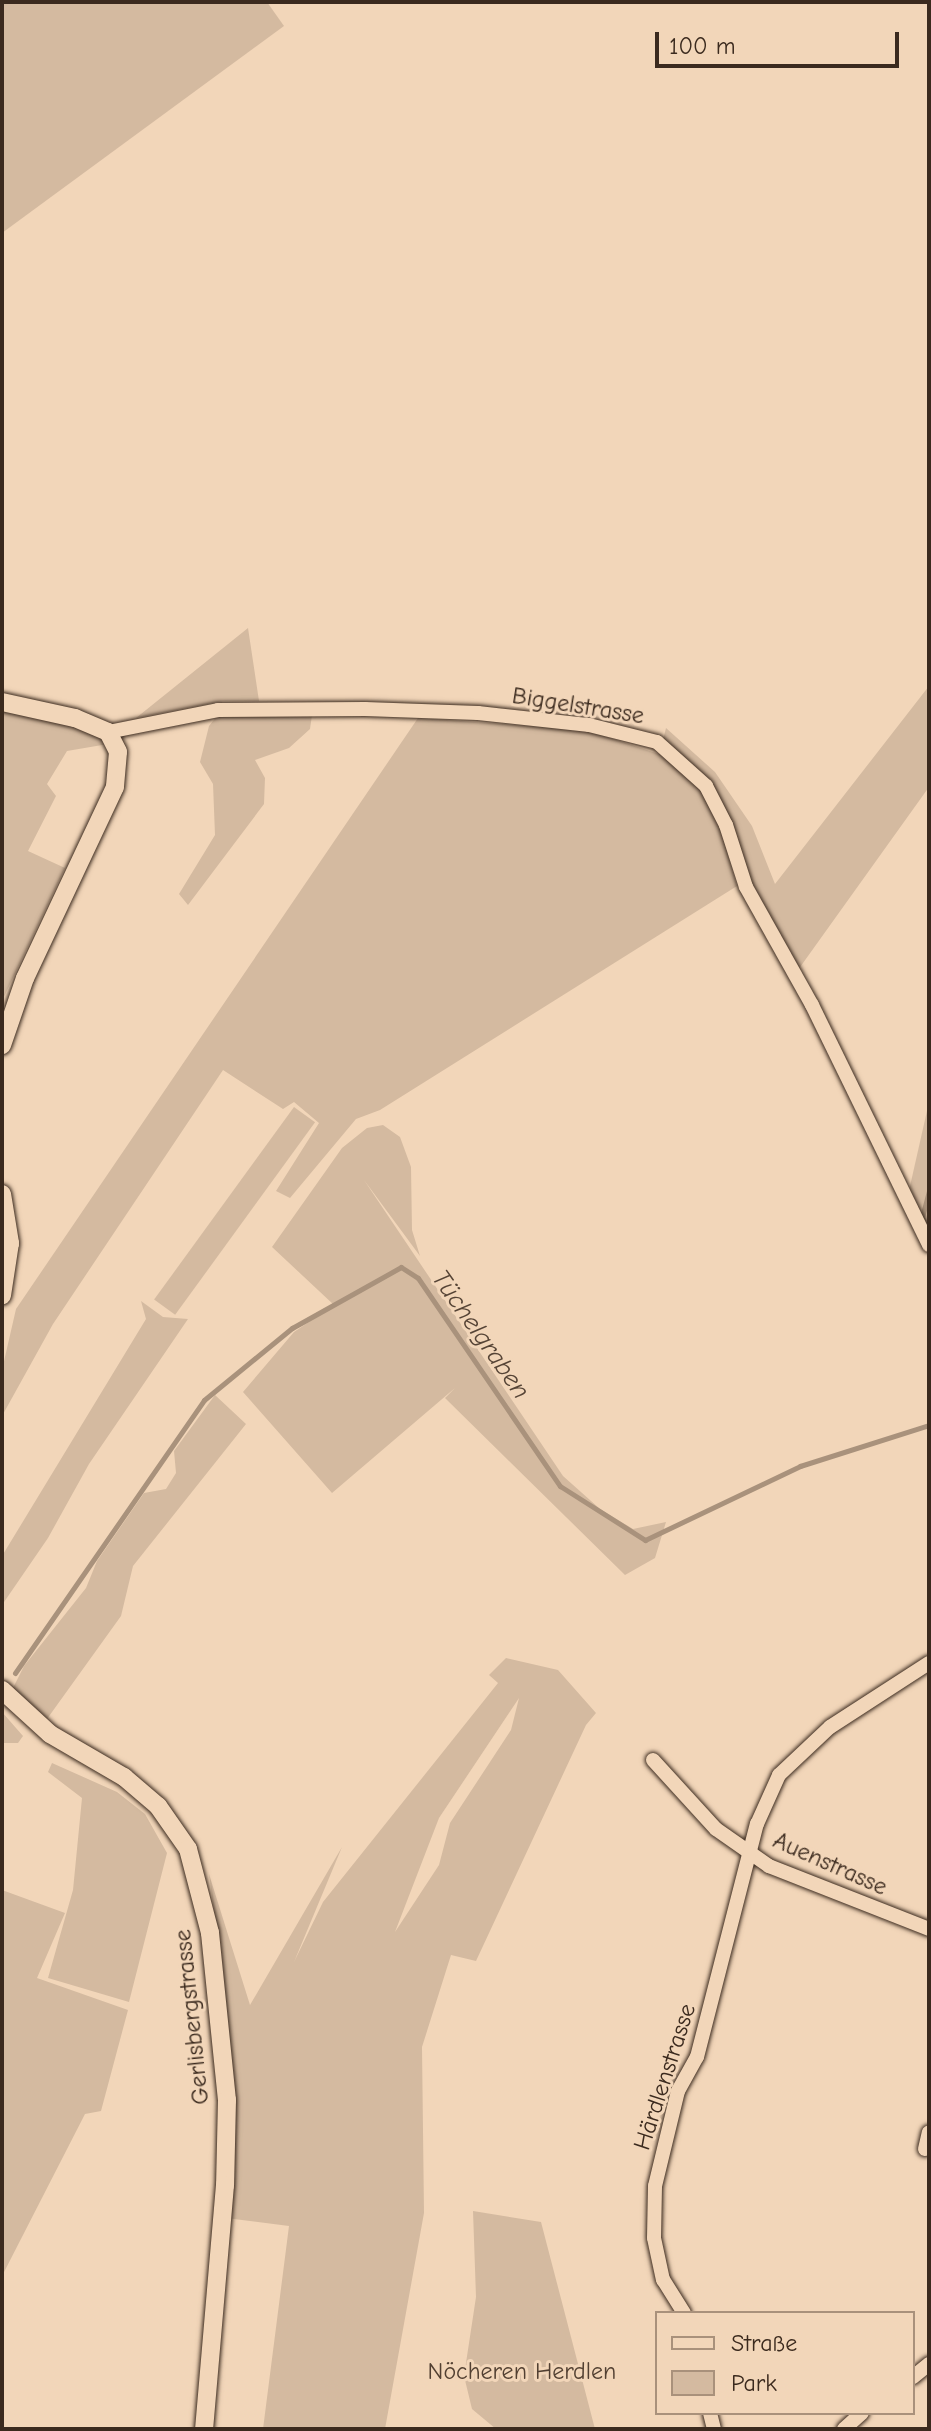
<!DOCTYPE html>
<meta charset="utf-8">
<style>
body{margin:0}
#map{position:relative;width:931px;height:2431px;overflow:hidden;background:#f2d6b9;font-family:"Comic Neue",sans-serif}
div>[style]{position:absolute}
.green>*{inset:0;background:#d4baa0;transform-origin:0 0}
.stream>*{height:5px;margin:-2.5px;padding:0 2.5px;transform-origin:2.5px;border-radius:2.5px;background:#a9927c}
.roads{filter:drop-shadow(0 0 2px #3b2a1e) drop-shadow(0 0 2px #3b2a1e)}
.minor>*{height:14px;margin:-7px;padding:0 7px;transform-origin:7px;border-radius:7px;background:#f2d6b9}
.tertiary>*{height:18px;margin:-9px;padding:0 9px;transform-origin:9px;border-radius:9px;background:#f2d6b9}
span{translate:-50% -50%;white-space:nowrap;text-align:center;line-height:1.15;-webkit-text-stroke:6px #f2d6b9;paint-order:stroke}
.street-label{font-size:24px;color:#3b2a1e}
.park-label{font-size:24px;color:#524032}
.water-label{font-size:26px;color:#564436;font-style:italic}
.frame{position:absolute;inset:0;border:4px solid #3b2a1e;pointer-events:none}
.legend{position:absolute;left:655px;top:2311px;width:260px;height:104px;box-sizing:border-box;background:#f2d6b9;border:2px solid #a9917b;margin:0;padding:10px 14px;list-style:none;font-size:24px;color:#3b2a1e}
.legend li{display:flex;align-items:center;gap:16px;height:40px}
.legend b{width:40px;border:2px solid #a9917b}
.scale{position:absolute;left:655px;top:32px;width:244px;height:36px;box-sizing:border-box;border:4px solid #3b2a1e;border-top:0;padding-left:10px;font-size:24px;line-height:28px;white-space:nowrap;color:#3b2a1e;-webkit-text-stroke:6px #f2d6b9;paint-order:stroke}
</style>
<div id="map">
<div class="green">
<div style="clip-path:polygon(2px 2px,267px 2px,284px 26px,2px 233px)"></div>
<div style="clip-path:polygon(248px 628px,259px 701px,223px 701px,136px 718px)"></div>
<div style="clip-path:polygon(929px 686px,929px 787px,798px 970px,752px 886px,731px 823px,663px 740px,666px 728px,715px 772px,752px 826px,775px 884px)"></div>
<div style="clip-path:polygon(2px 708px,73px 722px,102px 735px,108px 744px,67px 751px,47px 784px,56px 796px,28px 851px,65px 868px,2px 1001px)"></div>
<div style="clip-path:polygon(312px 715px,310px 729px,289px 748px,255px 760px,265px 778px,264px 804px,188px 905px,179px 894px,215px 835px,213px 784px,200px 762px,209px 726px,217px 716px)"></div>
<div style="clip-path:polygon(418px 718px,586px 730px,662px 755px,702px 791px,720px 827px,737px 886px,380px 1110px,356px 1119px,290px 1198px,276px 1191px,319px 1123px,294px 1102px,283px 1109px,223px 1070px,53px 1324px,2px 1416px,2px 1370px,16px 1309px)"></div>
<div style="clip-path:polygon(929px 1102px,929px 1234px,908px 1195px)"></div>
<div style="left:294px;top:1107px;width:26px;height:238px;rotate:36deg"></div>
<div style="clip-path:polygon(383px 1125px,400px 1137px,411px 1167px,412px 1230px,420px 1256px,364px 1180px,563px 1476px,600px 1509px,633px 1529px,666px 1522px,655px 1558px,625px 1575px,445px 1398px,455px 1388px,332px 1493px,243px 1392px,294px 1332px,334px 1305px,272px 1247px,342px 1148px,367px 1128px)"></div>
<div style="clip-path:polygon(141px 1301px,163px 1317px,188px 1319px,89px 1464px,48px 1538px,2px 1605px,2px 1556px,146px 1319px)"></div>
<div style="clip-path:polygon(215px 1395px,246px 1424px,133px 1566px,121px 1616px,47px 1719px,12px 1690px,24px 1666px,86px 1588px,97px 1561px,144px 1493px,166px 1489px,176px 1473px,174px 1451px)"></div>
<div style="clip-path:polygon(evenodd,506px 1658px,558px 1670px,596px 1713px,586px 1725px,476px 1961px,451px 1955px,422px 2047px,424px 2213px,385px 2429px,263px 2429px,289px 2226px,226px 2218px,217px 1934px,209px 1874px,250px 2005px,342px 1847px,294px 1962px,323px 1902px,498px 1683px,489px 1675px,506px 1658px,519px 1698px,511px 1730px,450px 1823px,439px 1865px,395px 1932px,439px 1818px,519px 1698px)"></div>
<div style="clip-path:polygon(2px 1712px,23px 1736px,18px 1743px,2px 1743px)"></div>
<div style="clip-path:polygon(52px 1763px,117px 1792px,145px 1814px,167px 1853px,129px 2002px,48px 1978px,73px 1890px,82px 1798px,48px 1772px)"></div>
<div style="clip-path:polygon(2px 1890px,65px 1913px,37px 1978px,128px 2010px,101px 2111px,85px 2114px,2px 2276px)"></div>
<div style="clip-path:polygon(473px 2211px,541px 2222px,595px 2429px,496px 2429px,472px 2409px,464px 2376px,476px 2297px)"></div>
</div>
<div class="stream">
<div style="left:929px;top:1191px;width:28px;rotate:105deg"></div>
<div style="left:922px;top:1218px;width:12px;rotate:55deg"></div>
<div style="left:15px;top:1673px;width:332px;rotate:-55.3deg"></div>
<div style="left:204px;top:1400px;width:114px;rotate:-39.3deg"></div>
<div style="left:292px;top:1328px;width:125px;rotate:-29.2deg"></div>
<div style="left:401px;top:1267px;width:20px;rotate:33deg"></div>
<div style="left:418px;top:1278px;width:252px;rotate:55.7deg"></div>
<div style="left:560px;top:1486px;width:101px;rotate:32.4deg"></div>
<div style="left:645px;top:1540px;width:172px;rotate:-25.5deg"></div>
<div style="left:800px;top:1466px;width:135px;rotate:-17.6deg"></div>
</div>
<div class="roads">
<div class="minor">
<div style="left:108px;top:732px;width:112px;rotate:-11.3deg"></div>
<div style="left:218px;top:710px;width:147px;rotate:-0.4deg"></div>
<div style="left:365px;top:709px;width:113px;rotate:2deg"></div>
<div style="left:478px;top:713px;width:112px;rotate:6.2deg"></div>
<div style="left:589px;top:725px;width:70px;rotate:14deg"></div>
<div style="left:657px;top:742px;width:66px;rotate:41.9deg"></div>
<div style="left:706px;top:786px;width:44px;rotate:62.9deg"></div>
<div style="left:726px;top:825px;width:65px;rotate:72.1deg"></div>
<div style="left:746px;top:887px;width:135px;rotate:60.8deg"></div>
<div style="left:812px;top:1005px;width:267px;rotate:64deg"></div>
<div style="left:653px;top:1760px;width:93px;rotate:47.6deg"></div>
<div style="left:716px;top:1829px;width:65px;rotate:34.9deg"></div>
<div style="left:769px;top:1866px;width:172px;rotate:21.5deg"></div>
<div style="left:925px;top:2149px;width:17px;rotate:-77deg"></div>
<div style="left:684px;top:2313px;width:39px;rotate:-122deg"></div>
<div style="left:663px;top:2280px;width:43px;rotate:-102.1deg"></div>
<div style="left:654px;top:2238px;width:52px;rotate:-88.9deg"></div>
<div style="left:655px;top:2186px;width:98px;rotate:-76.4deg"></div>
<div style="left:678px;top:2091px;width:39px;rotate:-61deg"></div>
<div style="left:697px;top:2057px;width:241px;rotate:-75.6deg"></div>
<div style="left:757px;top:1824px;width:54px;rotate:-65.8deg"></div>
<div style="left:779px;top:1775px;width:70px;rotate:-43.3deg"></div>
<div style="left:830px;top:1727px;width:118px;rotate:-32.9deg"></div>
<div style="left:913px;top:2377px;width:21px;rotate:-39deg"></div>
<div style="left:710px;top:2413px;width:16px;rotate:76deg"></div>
<div style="left:844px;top:2429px;width:24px;rotate:-42deg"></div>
</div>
<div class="tertiary">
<div style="left:2px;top:702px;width:75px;rotate:12.4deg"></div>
<div style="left:75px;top:718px;width:36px;rotate:23deg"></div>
<div style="left:108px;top:732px;width:22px;rotate:63deg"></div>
<div style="left:118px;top:752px;width:35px;rotate:95deg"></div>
<div style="left:115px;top:787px;width:211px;rotate:115.2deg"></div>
<div style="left:25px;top:978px;width:71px;rotate:108.9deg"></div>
<div style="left:2px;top:1194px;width:50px;rotate:80.7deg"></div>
<div style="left:10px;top:1243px;width:53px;rotate:98.7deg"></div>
<div style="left:2px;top:1690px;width:65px;rotate:42.5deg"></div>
<div style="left:50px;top:1734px;width:86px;rotate:30.2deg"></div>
<div style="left:124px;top:1777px;width:45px;rotate:40.5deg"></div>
<div style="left:158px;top:1806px;width:52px;rotate:55.1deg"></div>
<div style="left:188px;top:1849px;width:87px;rotate:75.3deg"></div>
<div style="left:210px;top:1933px;width:168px;rotate:84.2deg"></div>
<div style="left:227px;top:2100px;width:85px;rotate:91.3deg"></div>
<div style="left:225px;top:2185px;width:245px;rotate:94.9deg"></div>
</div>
</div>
<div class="street-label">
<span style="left:578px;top:706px;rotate:9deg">Biggelstrasse</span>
<span style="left:830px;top:1864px;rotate:24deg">Auenstrasse</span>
<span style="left:192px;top:2017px;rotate:-96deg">Gerlisbergstrasse</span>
<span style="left:665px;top:2077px;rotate:-72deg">Härdlenstrasse</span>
</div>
<div class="park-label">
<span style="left:522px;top:2372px">Nöcheren Herdlen</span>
</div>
<div class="water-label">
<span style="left:480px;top:1335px;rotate:55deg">Tüchelgraben</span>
</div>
<div class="frame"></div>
<ul class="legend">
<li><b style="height:10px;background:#f2d6b9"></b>Straße</li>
<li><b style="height:22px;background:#d4baa0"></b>Park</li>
</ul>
<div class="scale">100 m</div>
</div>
